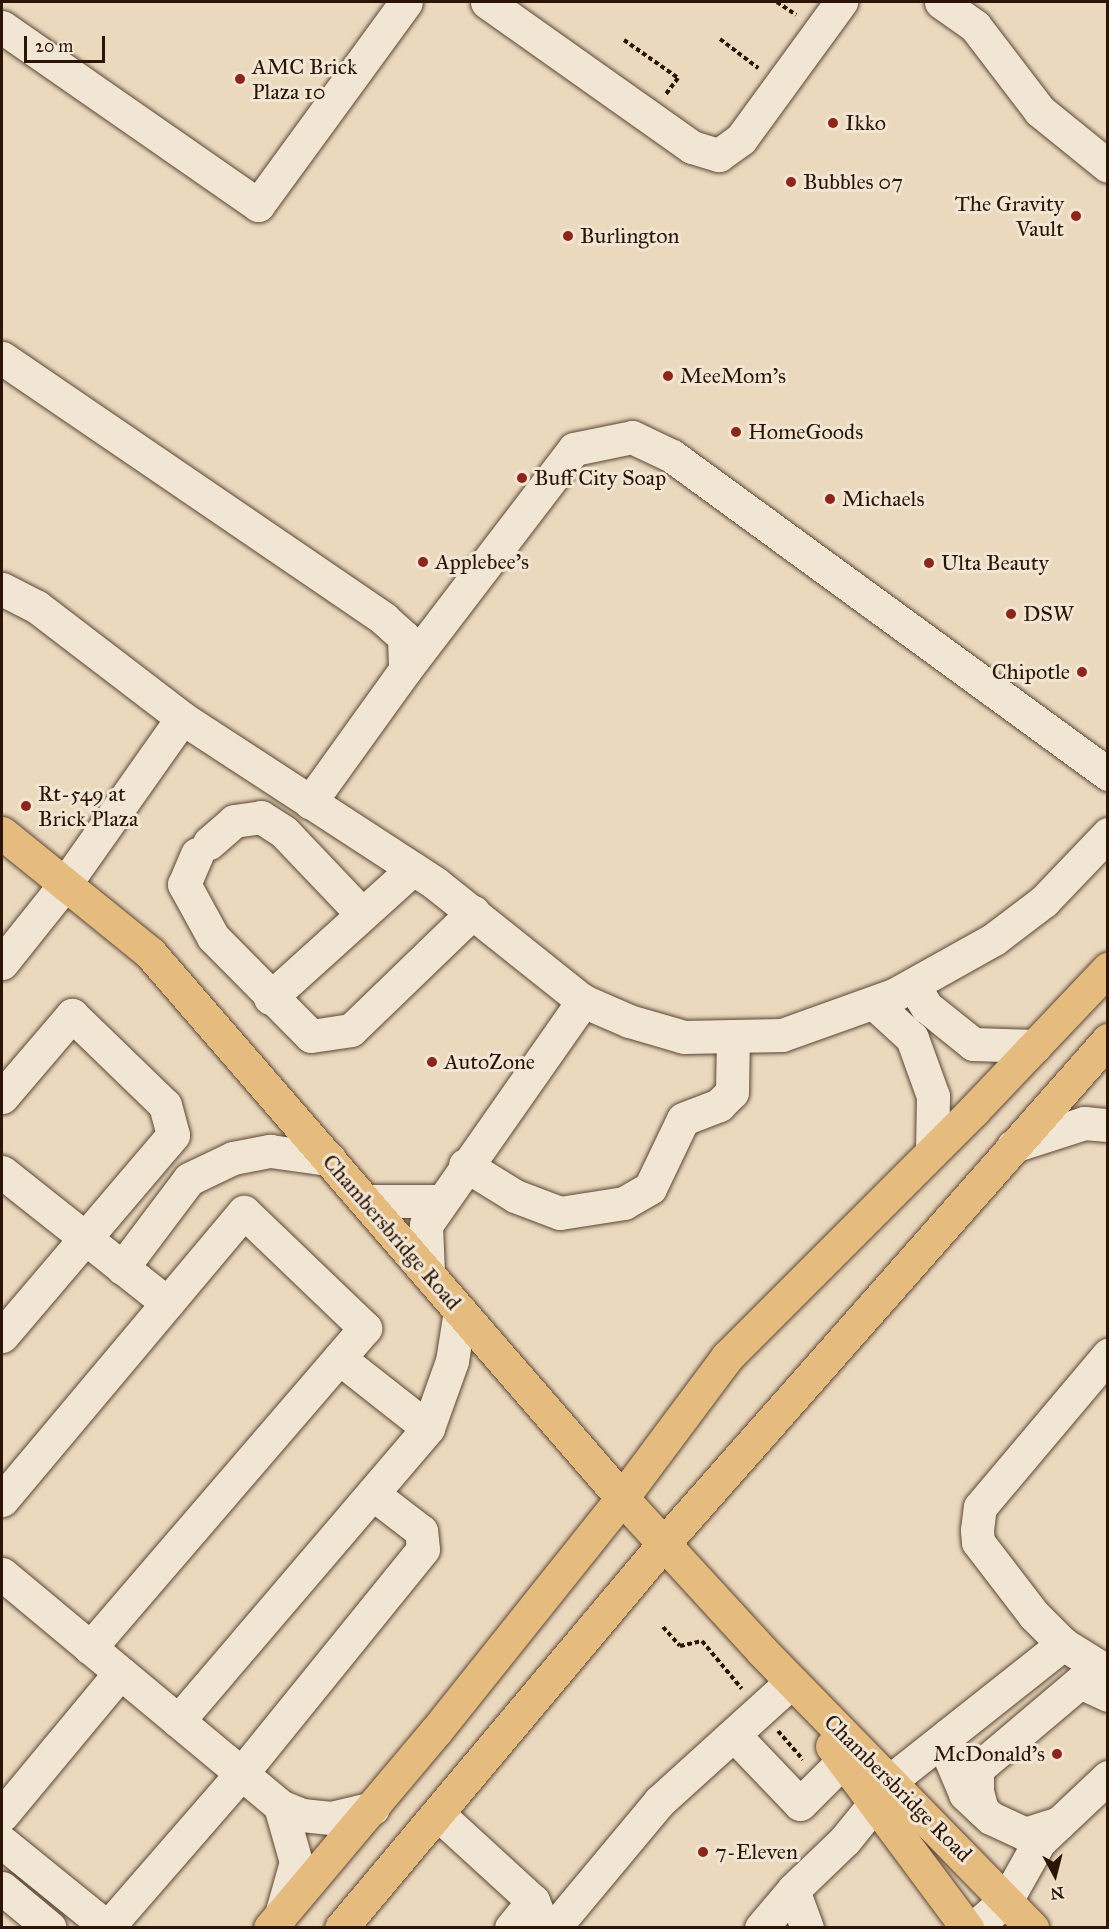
<!DOCTYPE html>
<style>
body{margin:0}
#map{position:relative;width:1109px;height:1929px;overflow:hidden;background:#ead9bd;font-family:"IM FELL Great Primer",serif}
div>[style]{position:absolute}
.path>*{height:4px;margin-top:-2px;transform-origin:0;background:repeating-linear-gradient(90deg,#2c1506 0 4.5px,transparent 0 7.5px)}
.roads{filter:drop-shadow(0 0 2px #5c4634) drop-shadow(0 0 2px #5c4634)}
.minor>*{height:33px;margin:-16.5px;padding:0 16.5px;transform-origin:16.5px;border-radius:16.5px;background:#f1e6d4}
.major>*{height:33px;margin:-16.5px;padding:0 16.5px;transform-origin:16.5px;border-radius:16.5px;background:#e5bc7e}
.highway>*{height:33px;margin:-16.5px;padding:0 16.5px;transform-origin:16.5px;border-radius:16.5px;background:#e5bc7e}
.dots>*{width:16px;height:16px;translate:-50% -50%;box-sizing:border-box;border:3px solid #f1e6d4;border-radius:50%}
span{translate:-50% -50%;white-space:nowrap;text-align:center;line-height:1.15;-webkit-text-stroke:6px #f1e6d4;paint-order:stroke}
.poi-label{font-size:22px;color:#2c1506}
.left{translate:0 -50%;text-align:left}
.right{translate:-100% -50%;text-align:right}
.street-label{font-size:22px;color:#2c1506}
.frame{position:absolute;inset:0;border:3px solid #2c1506;pointer-events:none}
.north{position:absolute;left:1025px;top:1845px;width:60px;height:60px;-webkit-text-stroke:4px #f1e6d4;paint-order:stroke;rotate:173deg;font-size:16px;font-weight:700;line-height:24px;text-align:center;color:#2c1506}
.north::after{content:'';display:block;margin:auto;width:21px;height:27px;background:#2c1506;clip-path:polygon(50% 0,100% 100%,50% 72%,0 100%)}
.scale{position:absolute;left:24px;top:36px;width:81px;height:27px;box-sizing:border-box;border:3px solid #2c1506;border-top:0;padding-left:8px;font-size:18px;line-height:21px;white-space:nowrap;color:#2c1506;-webkit-text-stroke:4px #f1e6d4;paint-order:stroke}
</style>
<div id="map">
<div class="path">
<div style="left:777px;top:2px;width:23px;rotate:34deg"></div>
<div style="left:720px;top:39px;width:48px;rotate:37.3deg"></div>
<div style="left:624px;top:40px;width:66px;rotate:35.1deg"></div>
<div style="left:678px;top:78px;width:20px;rotate:127deg"></div>
<div style="left:663px;top:1627px;width:25px;rotate:48deg"></div>
<div style="left:680px;top:1646px;width:23px;rotate:-13deg"></div>
<div style="left:702px;top:1641px;width:62px;rotate:50.2deg"></div>
<div style="left:778px;top:1731px;width:38px;rotate:49deg"></div>
</div>
<div class="roads">
<div class="minor">
<div style="left:487px;top:2px;width:251px;rotate:35.3deg"></div>
<div style="left:692px;top:147px;width:28px;rotate:17deg"></div>
<div style="left:719px;top:155px;width:27px;rotate:-36deg"></div>
<div style="left:741px;top:139px;width:170px;rotate:-53.9deg"></div>
<div style="left:941px;top:2px;width:42px;rotate:35.2deg"></div>
<div style="left:975px;top:26px;width:107px;rotate:52.6deg"></div>
<div style="left:1040px;top:111px;width:87px;rotate:39deg"></div>
<div style="left:2px;top:27px;width:312px;rotate:34.8deg"></div>
<div style="left:258px;top:205px;width:251px;rotate:-53.9deg"></div>
<div style="left:2px;top:358px;width:463px;rotate:34.3deg"></div>
<div style="left:384px;top:619px;width:27px;rotate:42deg"></div>
<div style="left:404px;top:637px;width:33px;rotate:88deg"></div>
<div style="left:405px;top:670px;width:163px;rotate:125.7deg"></div>
<div style="left:2px;top:589px;width:39px;rotate:27deg"></div>
<div style="left:37px;top:607px;width:183px;rotate:37.4deg"></div>
<div style="left:182px;top:718px;width:302px;rotate:33.1deg"></div>
<div style="left:435px;top:883px;width:189px;rotate:38.6deg"></div>
<div style="left:583px;top:1001px;width:50px;rotate:23.5deg"></div>
<div style="left:629px;top:1021px;width:57px;rotate:16.2deg"></div>
<div style="left:684px;top:1037px;width:98px;rotate:-1.2deg"></div>
<div style="left:782px;top:1035px;width:119px;rotate:-19.7deg"></div>
<div style="left:894px;top:995px;width:115px;rotate:-29.2deg"></div>
<div style="left:994px;top:939px;width:63px;rotate:-37.2deg"></div>
<div style="left:1044px;top:901px;width:93px;rotate:-46.3deg"></div>
<div style="left:405px;top:670px;width:278px;rotate:-52.6deg"></div>
<div style="left:574px;top:449px;width:59px;rotate:-11.7deg"></div>
<div style="left:632px;top:437px;width:44px;rotate:25.4deg"></div>
<div style="left:672px;top:456px;width:540px;rotate:36.11deg"></div>
<div style="left:209px;top:843px;width:33px;rotate:-41deg"></div>
<div style="left:234px;top:821px;width:27px;rotate:-8deg"></div>
<div style="left:261px;top:817px;width:27px;rotate:33deg"></div>
<div style="left:284px;top:832px;width:113px;rotate:46.4deg"></div>
<div style="left:197px;top:854px;width:33px;rotate:113deg"></div>
<div style="left:184px;top:884px;width:60px;rotate:61.3deg"></div>
<div style="left:213px;top:937px;width:139px;rotate:45.3deg"></div>
<div style="left:311px;top:1036px;width:40px;rotate:-8.5deg"></div>
<div style="left:351px;top:1030px;width:170px;rotate:-44deg"></div>
<div style="left:2px;top:963px;width:101px;rotate:-51.4deg"></div>
<div style="left:65px;top:884px;width:203px;rotate:-54.8deg"></div>
<div style="left:913px;top:985px;width:26px;rotate:58deg"></div>
<div style="left:927px;top:1007px;width:59px;rotate:38.8deg"></div>
<div style="left:973px;top:1044px;width:62px;rotate:1.8deg"></div>
<div style="left:270px;top:998px;width:193px;rotate:-42.1deg"></div>
<div style="left:875px;top:1004px;width:50px;rotate:42.6deg"></div>
<div style="left:912px;top:1038px;width:62px;rotate:70.1deg"></div>
<div style="left:933px;top:1096px;width:55px;rotate:91deg"></div>
<div style="left:2px;top:1097px;width:108px;rotate:-49.5deg"></div>
<div style="left:72px;top:1015px;width:129px;rotate:44.1deg"></div>
<div style="left:165px;top:1105px;width:31px;rotate:75deg"></div>
<div style="left:173px;top:1135px;width:264px;rotate:130.4deg"></div>
<div style="left:1013px;top:1146px;width:75px;rotate:-17.9deg"></div>
<div style="left:1084px;top:1123px;width:24px;rotate:5deg"></div>
<div style="left:465px;top:1165px;width:59px;rotate:31.8deg"></div>
<div style="left:515px;top:1196px;width:48px;rotate:20.7deg"></div>
<div style="left:560px;top:1213px;width:65px;rotate:-8.9deg"></div>
<div style="left:624px;top:1203px;width:30px;rotate:-30deg"></div>
<div style="left:650px;top:1188px;width:76px;rotate:-64.4deg"></div>
<div style="left:683px;top:1119px;width:39px;rotate:-21deg"></div>
<div style="left:719px;top:1105px;width:18px;rotate:-45deg"></div>
<div style="left:732px;top:1092px;width:56px;rotate:-89deg"></div>
<div style="left:2px;top:1172px;width:211px;rotate:38.4deg"></div>
<div style="left:365px;top:1201px;width:75px"></div>
<div style="left:122px;top:1268px;width:111px;rotate:-53deg"></div>
<div style="left:189px;top:1179px;width:49px;rotate:-25.5deg"></div>
<div style="left:233px;top:1158px;width:38px;rotate:-11deg"></div>
<div style="left:270px;top:1151px;width:60px;rotate:7.7deg"></div>
<div style="left:428px;top:1273px;width:48px;rotate:-92.4deg"></div>
<div style="left:426px;top:1225px;width:274px;rotate:-55deg"></div>
<div style="left:428px;top:1428px;width:71px;rotate:-70.3deg"></div>
<div style="left:452px;top:1361px;width:51px;rotate:-80.9deg"></div>
<div style="left:2px;top:1500px;width:376px;rotate:-50deg"></div>
<div style="left:244px;top:1212px;width:168px;rotate:43.8deg"></div>
<div style="left:365px;top:1328px;width:422px;rotate:130.7deg"></div>
<div style="left:2px;top:1574px;width:362px;rotate:39.8deg"></div>
<div style="left:1063px;top:1644px;width:41px;rotate:-135deg"></div>
<div style="left:1034px;top:1615px;width:92px;rotate:-127.5deg"></div>
<div style="left:978px;top:1542px;width:12px;rotate:-95deg"></div>
<div style="left:977px;top:1530px;width:23px;rotate:-83deg"></div>
<div style="left:980px;top:1507px;width:199px;rotate:-49.9deg"></div>
<div style="left:178px;top:1721px;width:385px;rotate:-49.5deg"></div>
<div style="left:428px;top:1428px;width:113px;rotate:-141.8deg"></div>
<div style="left:734px;top:1735px;width:95px;rotate:46.3deg"></div>
<div style="left:800px;top:1804px;width:61px;rotate:-45deg"></div>
<div style="left:948px;top:1735px;width:23px;rotate:85deg"></div>
<div style="left:950px;top:1758px;width:39px;rotate:67deg"></div>
<div style="left:965px;top:1794px;width:35px;rotate:43deg"></div>
<div style="left:991px;top:1818px;width:38px;rotate:25deg"></div>
<div style="left:1025px;top:1834px;width:36px;rotate:-18deg"></div>
<div style="left:890px;top:1781px;width:221px;rotate:-38.4deg"></div>
<div style="left:1063px;top:1644px;width:53px;rotate:31.9deg"></div>
<div style="left:982px;top:1810px;width:20px;rotate:-105deg"></div>
<div style="left:977px;top:1791px;width:22px;rotate:-90deg"></div>
<div style="left:977px;top:1769px;width:135px;rotate:-40.2deg"></div>
<div style="left:1080px;top:1682px;width:31px;rotate:25deg"></div>
<div style="left:438px;top:1814px;width:129px;rotate:42.5deg"></div>
<div style="left:533px;top:1901px;width:29px;rotate:68deg"></div>
<div style="left:2px;top:1815px;width:185px;rotate:-50.3deg"></div>
<div style="left:2px;top:1842px;width:135px;rotate:39deg"></div>
<div style="left:2px;top:1888px;width:62px;rotate:39.8deg"></div>
<div style="left:281px;top:1915px;width:55px;rotate:-74.2deg"></div>
<div style="left:296px;top:1862px;width:58px;rotate:-105.9deg"></div>
<div style="left:280px;top:1806px;width:24px;rotate:22deg"></div>
<div style="left:302px;top:1815px;width:29px;rotate:6deg"></div>
<div style="left:331px;top:1818px;width:43px;rotate:-13.4deg"></div>
<div style="left:107px;top:1928px;width:204px;rotate:-49deg"></div>
<div style="left:241px;top:1774px;width:289px;rotate:-51deg"></div>
<div style="left:423px;top:1549px;width:18px;rotate:-96deg"></div>
<div style="left:421px;top:1531px;width:61px;rotate:-142.4deg"></div>
<div style="left:511px;top:1928px;width:35px;rotate:-51deg"></div>
<div style="left:554px;top:1928px;width:165px;rotate:-50.2deg"></div>
<div style="left:660px;top:1801px;width:173px;rotate:-42.2deg"></div>
<div style="left:761px;top:1928px;width:50px;rotate:-49.9deg"></div>
<div style="left:807px;top:1928px;width:40px;rotate:-110.2deg"></div>
<div style="left:793px;top:1890px;width:72px;rotate:-43.9deg"></div>
<div style="left:845px;top:1840px;width:48px;rotate:-51deg"></div>
<div style="left:974px;top:1928px;width:44px;rotate:-41.3deg"></div>
<div style="left:1007px;top:1899px;width:65px;rotate:-60.7deg"></div>
<div style="left:1039px;top:1842px;width:95px;rotate:-43.3deg"></div>
</div>
<div class="major">
<div style="left:2px;top:833px;width:191px;rotate:39deg"></div>
<div style="left:150px;top:953px;width:721px;rotate:49.11deg"></div>
<div style="left:622px;top:1498px;width:207px;rotate:47.5deg"></div>
<div style="left:762px;top:1651px;width:387px;rotate:45.7deg"></div>
<div style="left:832px;top:1746px;width:227px;rotate:53.4deg"></div>
</div>
<div class="highway">
<div style="left:270px;top:1928px;width:258px;rotate:-49.9deg"></div>
<div style="left:436px;top:1731px;width:298px;rotate:-51.4deg"></div>
<div style="left:622px;top:1498px;width:176px;rotate:-53.3deg"></div>
<div style="left:727px;top:1357px;width:349px;rotate:-45deg"></div>
<div style="left:974px;top:1110px;width:195px;rotate:-46.5deg"></div>
<div style="left:341px;top:1928px;width:504px;rotate:-49.99deg"></div>
<div style="left:665px;top:1542px;width:670px;rotate:-48.57deg"></div>
</div>
</div>
<div class="dots">
<div style="left:240px;top:79px;background:#8f2418"></div>
<div style="left:833px;top:123px;background:#8f2418"></div>
<div style="left:791px;top:182px;background:#8f2418"></div>
<div style="left:1076px;top:216px;background:#8f2418"></div>
<div style="left:568px;top:236px;background:#8f2418"></div>
<div style="left:668px;top:376px;background:#8f2418"></div>
<div style="left:736px;top:432px;background:#8f2418"></div>
<div style="left:522px;top:478px;background:#8f2418"></div>
<div style="left:830px;top:499px;background:#8f2418"></div>
<div style="left:423px;top:562px;background:#8f2418"></div>
<div style="left:929px;top:563px;background:#8f2418"></div>
<div style="left:1011px;top:614px;background:#8f2418"></div>
<div style="left:1082px;top:672px;background:#8f2418"></div>
<div style="left:26px;top:806px;background:#8f2418"></div>
<div style="left:432px;top:1062px;background:#8f2418"></div>
<div style="left:1057px;top:1754px;background:#8f2418"></div>
<div style="left:703px;top:1852px;background:#8f2418"></div>
</div>
<div class="poi-label">
<span class="left" style="left:252px;top:79px">AMC Brick<br>Plaza 10</span>
<span class="left" style="left:845px;top:123px">Ikko</span>
<span class="left" style="left:803px;top:182px">Bubbles 07</span>
<span class="right" style="left:1064px;top:216px">The Gravity<br>Vault</span>
<span class="left" style="left:580px;top:236px">Burlington</span>
<span class="left" style="left:680px;top:376px">MeeMom's</span>
<span class="left" style="left:748px;top:432px">HomeGoods</span>
<span class="left" style="left:534px;top:478px">Buff City Soap</span>
<span class="left" style="left:842px;top:499px">Michaels</span>
<span class="left" style="left:435px;top:562px">Applebee's</span>
<span class="left" style="left:941px;top:563px">Ulta Beauty</span>
<span class="left" style="left:1023px;top:614px">DSW</span>
<span class="right" style="left:1070px;top:672px">Chipotle</span>
<span class="left" style="left:38px;top:806px">Rt-549 at<br>Brick Plaza</span>
<span class="left" style="left:444px;top:1062px">AutoZone</span>
<span class="right" style="left:1045px;top:1754px">McDonald's</span>
<span class="left" style="left:715px;top:1852px">7-Eleven</span>
</div>
<div class="street-label">
<span style="left:392px;top:1232px;rotate:49deg">Chambersbridge Road</span>
<span style="left:898px;top:1788px;rotate:45deg">Chambersbridge Road</span>
</div>
<div class="frame"></div>
<div class="north">N</div>
<div class="scale">20 m</div>
</div>
